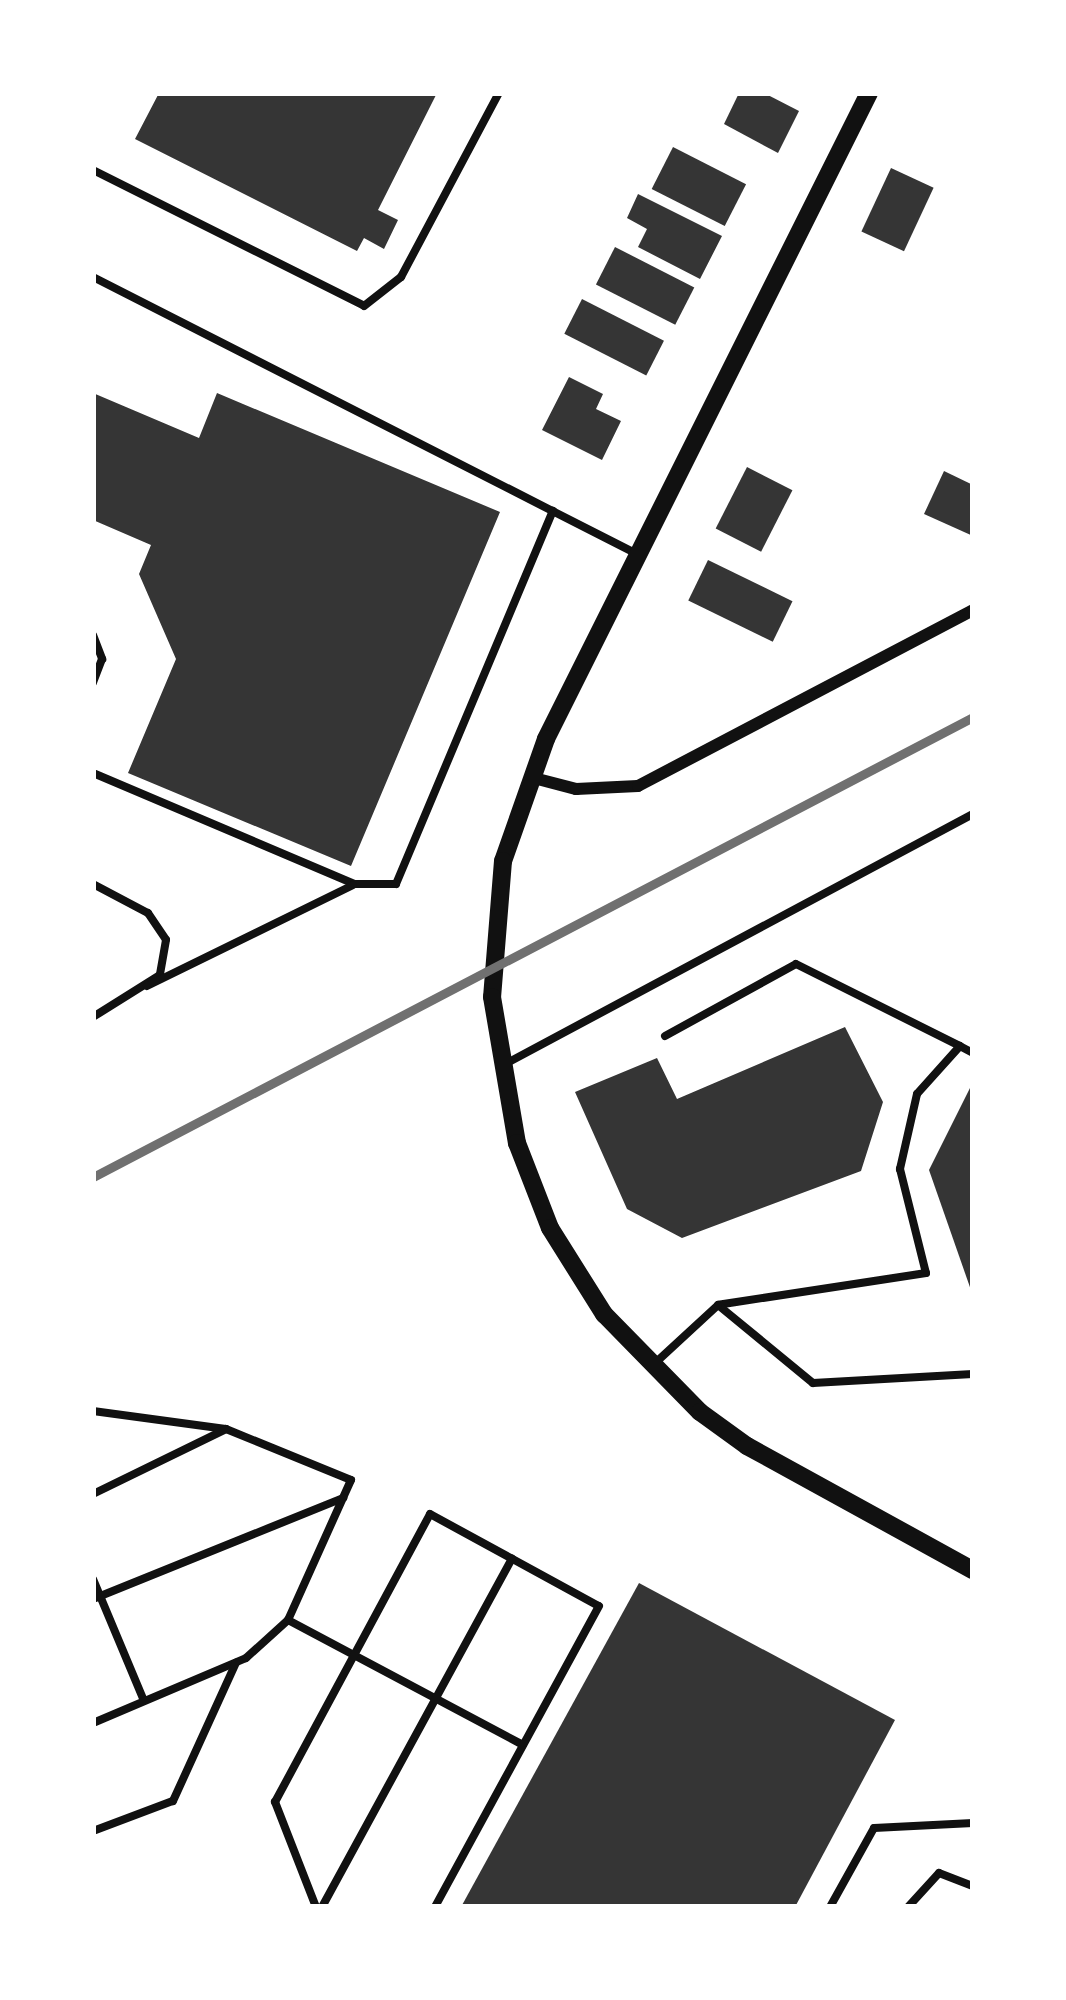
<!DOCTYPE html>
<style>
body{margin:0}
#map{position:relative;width:1066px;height:2000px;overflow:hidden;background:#fff;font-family:Literata,serif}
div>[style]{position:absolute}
.building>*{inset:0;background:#353535;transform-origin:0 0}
.service>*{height:8px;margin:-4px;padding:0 4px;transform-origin:4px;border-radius:4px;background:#111}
.minor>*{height:12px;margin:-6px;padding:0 6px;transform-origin:6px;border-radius:6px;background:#111}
.tertiary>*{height:18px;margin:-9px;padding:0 9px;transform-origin:9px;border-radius:9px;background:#111}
.rail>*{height:9px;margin:-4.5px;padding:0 4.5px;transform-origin:4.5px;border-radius:4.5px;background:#707070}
span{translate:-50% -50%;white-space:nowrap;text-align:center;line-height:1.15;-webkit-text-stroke:9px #fff;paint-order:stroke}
.frame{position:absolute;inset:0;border:96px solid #fff;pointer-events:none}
</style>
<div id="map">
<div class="building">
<div style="clip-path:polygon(159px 93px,437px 93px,378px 210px,398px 220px,384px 249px,364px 238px,357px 251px,135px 139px)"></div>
<div style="clip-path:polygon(739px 93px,764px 93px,799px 111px,778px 153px,724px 124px)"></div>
<div style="left:673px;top:147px;width:82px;height:47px;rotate:27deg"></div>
<div style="left:891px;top:168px;width:47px;height:70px;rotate:25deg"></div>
<div style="clip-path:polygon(638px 194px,722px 236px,700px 279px,638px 247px,647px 229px,627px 218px)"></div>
<div style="left:615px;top:247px;width:89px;height:42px;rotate:27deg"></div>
<div style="left:582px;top:299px;width:92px;height:39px;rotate:27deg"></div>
<div style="clip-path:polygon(569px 377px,603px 394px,596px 409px,621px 421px,602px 460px,542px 430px)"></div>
<div style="clip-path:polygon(93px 393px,199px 438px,217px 393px,500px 512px,351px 866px,128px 773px,176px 659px,139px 574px,151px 545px,93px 520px)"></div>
<div style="left:747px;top:467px;width:51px;height:69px;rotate:27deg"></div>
<div style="clip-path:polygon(944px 471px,973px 485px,973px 536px,924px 514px)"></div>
<div style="left:708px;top:560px;width:94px;height:45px;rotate:26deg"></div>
<div style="clip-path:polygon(845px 1027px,883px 1102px,861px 1171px,682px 1238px,627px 1209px,575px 1092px,657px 1058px,677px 1099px)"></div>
<div style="clip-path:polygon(973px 1082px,973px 1293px,972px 1293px,929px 1170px)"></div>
<div style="clip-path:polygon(639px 1583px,895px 1720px,795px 1907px,461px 1907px)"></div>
</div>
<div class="service">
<div style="left:93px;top:170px;width:303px;rotate:26.6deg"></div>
<div style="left:364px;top:306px;width:47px;rotate:-38.1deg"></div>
<div style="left:401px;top:277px;width:208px;rotate:-62deg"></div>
<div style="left:93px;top:277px;width:608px;rotate:26.99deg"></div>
<div style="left:93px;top:635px;width:26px;rotate:69deg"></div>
<div style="left:102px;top:659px;width:26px;rotate:111deg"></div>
<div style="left:93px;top:773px;width:284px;rotate:23deg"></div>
<div style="left:354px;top:884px;width:42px"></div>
<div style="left:396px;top:884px;width:405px;rotate:-67.2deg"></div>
<div style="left:93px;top:884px;width:62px;rotate:27.8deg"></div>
<div style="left:148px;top:913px;width:32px;rotate:56deg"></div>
<div style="left:166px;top:940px;width:36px;rotate:100deg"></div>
<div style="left:160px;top:975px;width:79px;rotate:147.9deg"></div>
<div style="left:147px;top:986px;width:229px;rotate:-26.1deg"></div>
<div style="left:665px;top:1036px;width:149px;rotate:-28.8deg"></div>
<div style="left:796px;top:964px;width:183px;rotate:26.6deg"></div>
<div style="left:973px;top:1053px;width:15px;rotate:-152deg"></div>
<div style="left:960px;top:1046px;width:64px;rotate:131.9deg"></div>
<div style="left:917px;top:1094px;width:77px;rotate:102.8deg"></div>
<div style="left:900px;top:1169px;width:107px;rotate:76deg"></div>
<div style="left:926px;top:1273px;width:210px;rotate:171.3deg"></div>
<div style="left:718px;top:1305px;width:123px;rotate:39.4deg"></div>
<div style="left:813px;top:1383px;width:160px;rotate:-3.2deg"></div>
<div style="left:507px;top:1063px;width:528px;rotate:-28.12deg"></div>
<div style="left:653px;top:1365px;width:88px;rotate:-42.7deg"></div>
<div style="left:93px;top:1411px;width:134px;rotate:7.7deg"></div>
<div style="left:226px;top:1429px;width:135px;rotate:22.2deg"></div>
<div style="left:351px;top:1480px;width:154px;rotate:114.2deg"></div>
<div style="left:288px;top:1620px;width:266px;rotate:28deg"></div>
<div style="left:93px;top:1494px;width:148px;rotate:-26deg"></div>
<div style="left:93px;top:1579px;width:132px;rotate:67.3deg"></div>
<div style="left:93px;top:1599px;width:270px;rotate:-22deg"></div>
<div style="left:93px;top:1723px;width:166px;rotate:-23deg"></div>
<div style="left:246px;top:1658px;width:57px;rotate:-42.1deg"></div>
<div style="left:93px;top:1831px;width:85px;rotate:-20.6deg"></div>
<div style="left:173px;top:1801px;width:152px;rotate:-65.5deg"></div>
<div style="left:316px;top:1907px;width:113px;rotate:-111.3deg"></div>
<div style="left:275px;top:1802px;width:327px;rotate:-61.7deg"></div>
<div style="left:430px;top:1514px;width:192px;rotate:28.6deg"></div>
<div style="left:599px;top:1606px;width:343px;rotate:118.6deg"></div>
<div style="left:322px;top:1907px;width:397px;rotate:-61.4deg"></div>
<div style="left:830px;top:1907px;width:90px;rotate:-60.9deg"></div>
<div style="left:874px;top:1828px;width:99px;rotate:-2.9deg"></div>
<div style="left:908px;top:1907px;width:46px;rotate:-47.6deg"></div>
<div style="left:939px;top:1873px;width:36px;rotate:21deg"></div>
</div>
<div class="minor">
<div style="left:530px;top:777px;width:48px;rotate:14.6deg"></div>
<div style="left:576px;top:789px;width:62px;rotate:-2.8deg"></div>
<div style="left:638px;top:786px;width:378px;rotate:-27.7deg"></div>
</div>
<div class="tertiary">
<div style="left:869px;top:93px;width:722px;rotate:116.57deg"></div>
<div style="left:546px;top:739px;width:129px;rotate:109.4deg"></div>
<div style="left:503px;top:861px;width:136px;rotate:94.6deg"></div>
<div style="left:492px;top:997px;width:148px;rotate:80.3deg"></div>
<div style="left:517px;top:1143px;width:91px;rotate:68.8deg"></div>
<div style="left:550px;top:1228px;width:102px;rotate:57.9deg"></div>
<div style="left:604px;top:1314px;width:137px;rotate:45.6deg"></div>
<div style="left:700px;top:1412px;width:58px;rotate:35.9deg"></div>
<div style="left:747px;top:1446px;width:258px;rotate:28.8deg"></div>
</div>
<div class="rail">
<div style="left:93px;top:1177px;width:993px;rotate:-27.6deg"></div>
</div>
<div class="frame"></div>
</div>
